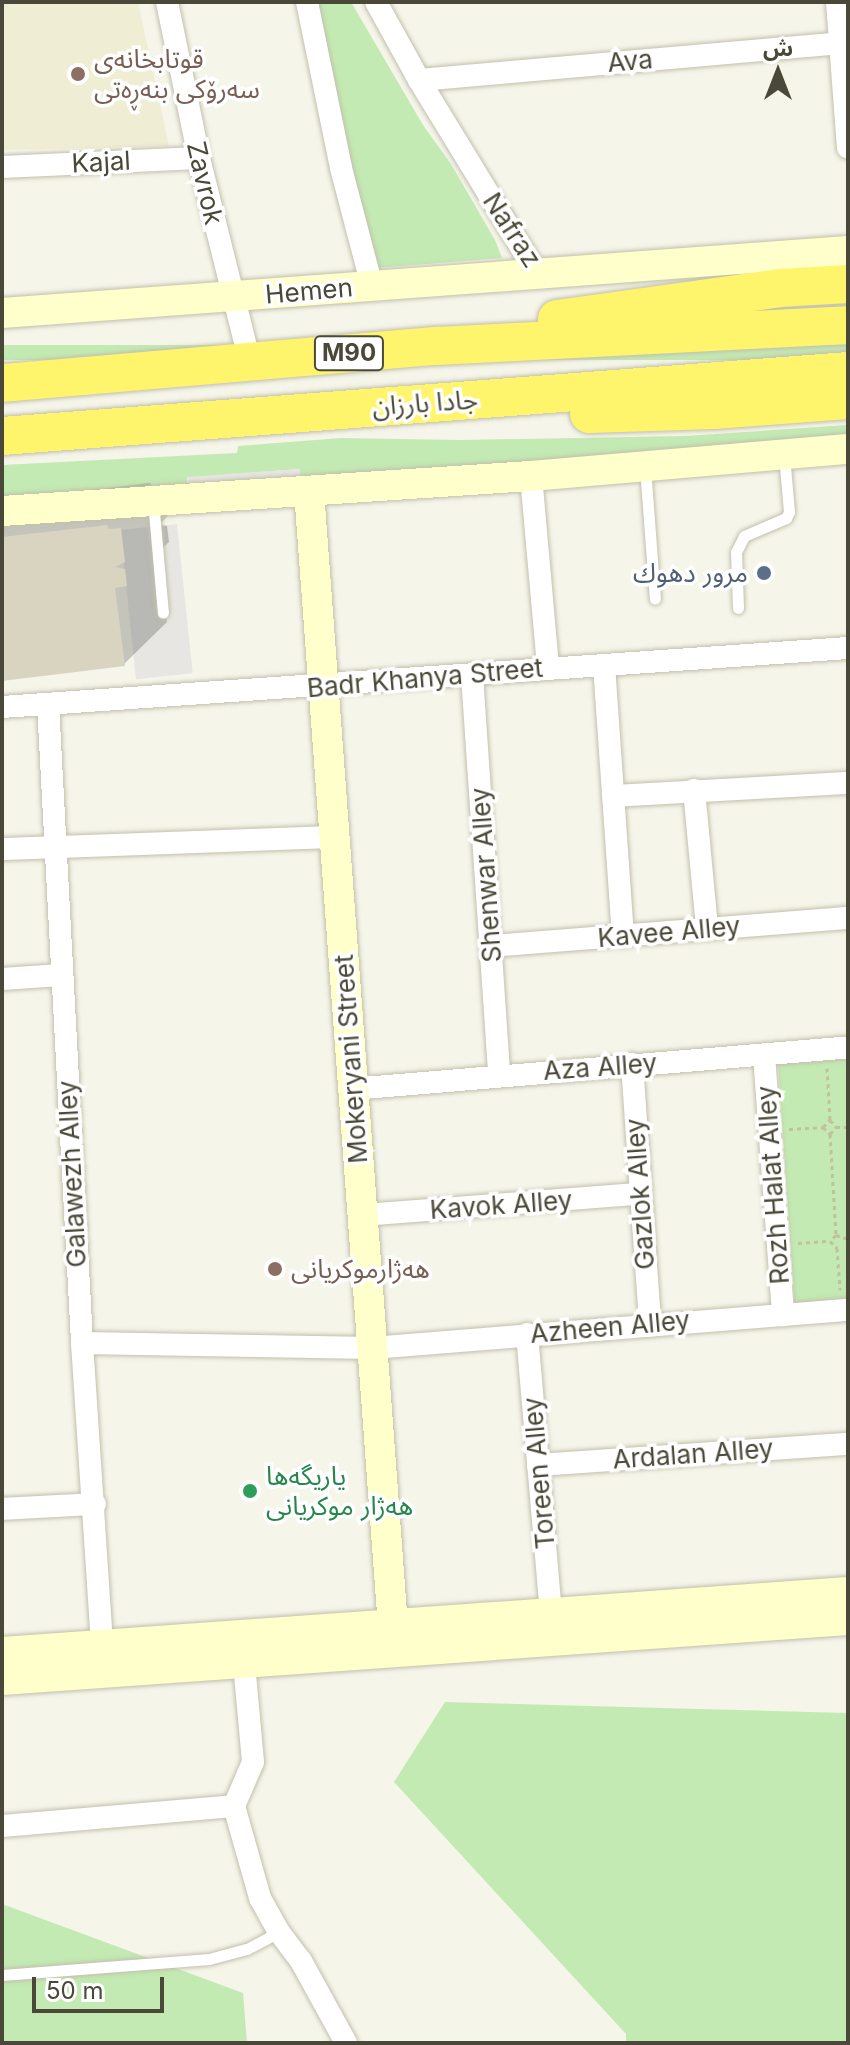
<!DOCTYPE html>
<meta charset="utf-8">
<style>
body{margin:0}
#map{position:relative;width:850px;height:2045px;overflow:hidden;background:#f6f5ea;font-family:Inter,"Noto Sans Arabic",sans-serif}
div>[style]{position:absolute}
.education>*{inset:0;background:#efeed4}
.green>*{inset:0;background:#c3eab3;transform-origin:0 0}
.parking>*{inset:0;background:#e7e6e2;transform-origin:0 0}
.shadow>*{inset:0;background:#0003}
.building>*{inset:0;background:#d8d4bf}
.path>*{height:3px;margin-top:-1.5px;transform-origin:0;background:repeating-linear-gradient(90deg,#c4c09d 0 4px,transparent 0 8px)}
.roads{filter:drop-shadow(0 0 2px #c2c0ac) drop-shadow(0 0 2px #c2c0ac)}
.lane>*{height:11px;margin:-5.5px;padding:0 5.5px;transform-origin:5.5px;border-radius:5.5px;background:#fff}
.street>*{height:22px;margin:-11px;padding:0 11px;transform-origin:11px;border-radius:11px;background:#fff}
.secondary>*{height:30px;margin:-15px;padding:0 15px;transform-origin:15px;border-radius:15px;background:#feffcb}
.highway>*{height:38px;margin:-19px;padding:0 19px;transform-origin:19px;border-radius:19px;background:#fff56c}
.dots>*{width:22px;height:22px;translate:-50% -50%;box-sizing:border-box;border:4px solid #fff;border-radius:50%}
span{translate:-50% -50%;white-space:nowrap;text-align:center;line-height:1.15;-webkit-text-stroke:7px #fff;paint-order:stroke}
.shield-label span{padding:2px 6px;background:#fff;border:2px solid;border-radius:6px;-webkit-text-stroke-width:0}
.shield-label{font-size:24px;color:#4a4838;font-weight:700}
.education-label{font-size:26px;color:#785e54}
.left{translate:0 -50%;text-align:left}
.street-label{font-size:26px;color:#4a4838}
.service-label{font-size:26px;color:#4e5e75}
.right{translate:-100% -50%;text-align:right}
.leisure-label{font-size:26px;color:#27864d}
.frame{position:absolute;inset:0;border:4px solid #4a4838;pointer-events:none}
.north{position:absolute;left:738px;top:32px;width:80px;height:80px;-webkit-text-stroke:6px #fff;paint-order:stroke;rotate:0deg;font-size:22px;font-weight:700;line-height:32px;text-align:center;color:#4a4838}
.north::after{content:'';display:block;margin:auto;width:28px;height:36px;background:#4a4838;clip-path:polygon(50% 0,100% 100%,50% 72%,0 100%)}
.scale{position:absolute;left:32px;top:1977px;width:132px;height:36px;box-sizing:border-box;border:4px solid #4a4838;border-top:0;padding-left:10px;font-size:24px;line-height:28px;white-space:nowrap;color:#4a4838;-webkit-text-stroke:6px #fff;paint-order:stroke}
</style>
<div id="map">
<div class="education">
<div style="clip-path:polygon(2px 2px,138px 2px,169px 146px,2px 150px)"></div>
</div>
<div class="green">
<div style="clip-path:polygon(313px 2px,351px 2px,423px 125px,451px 164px,495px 240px,502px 258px,377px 268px,345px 164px)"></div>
<div style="left:848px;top:345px;width:15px;height:848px;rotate:90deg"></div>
<div style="clip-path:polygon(848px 425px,848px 441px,301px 484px,299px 469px,187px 478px,187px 493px,2px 505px,2px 465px,237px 453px,238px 446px,341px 438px,459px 440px,686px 436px)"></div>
<div style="clip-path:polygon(848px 1057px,848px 1305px,795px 1309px,778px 1064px)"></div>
<div style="clip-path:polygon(445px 1702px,848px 1713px,848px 2043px,626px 2043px,626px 2034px,394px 1782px)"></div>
<div style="clip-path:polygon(2px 1904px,243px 1993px,247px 2043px,2px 2043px)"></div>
</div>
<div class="parking">
<div style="left:300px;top:469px;width:15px;height:113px;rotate:86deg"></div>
<div style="left:177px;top:524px;width:150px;height:57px;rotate:84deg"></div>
</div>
<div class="shadow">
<div style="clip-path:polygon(150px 483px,152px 488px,163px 486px,167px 517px,159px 525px,167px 526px,169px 542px,158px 552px,167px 622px,124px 664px,2px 679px,2px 528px,33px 497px)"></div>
</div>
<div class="building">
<div style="clip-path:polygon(107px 525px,109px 529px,121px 528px,125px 562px,115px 567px,125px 569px,127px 586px,115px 588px,125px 666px,2px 681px,2px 537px)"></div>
</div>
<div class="path">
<div style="left:827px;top:1068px;width:52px;rotate:86.7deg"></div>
<div style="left:823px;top:1127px;width:10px;rotate:45deg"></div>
<div style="left:830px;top:1134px;width:9px;rotate:-49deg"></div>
<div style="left:789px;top:1129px;width:34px;rotate:-3deg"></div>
<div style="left:823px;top:1127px;width:10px;rotate:-45deg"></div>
<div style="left:830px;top:1120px;width:9px;rotate:49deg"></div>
<div style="left:836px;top:1127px;width:12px"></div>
<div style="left:830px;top:1134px;width:101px;rotate:86.6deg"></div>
<div style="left:836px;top:1235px;width:8px;rotate:135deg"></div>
<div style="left:830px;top:1241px;width:10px;rotate:45deg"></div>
<div style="left:837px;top:1248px;width:42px;rotate:85.9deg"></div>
<div style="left:836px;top:1235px;width:13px;rotate:18deg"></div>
<div style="left:798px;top:1243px;width:32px;rotate:-4deg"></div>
</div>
<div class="roads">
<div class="lane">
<div style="left:645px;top:467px;width:132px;rotate:85.7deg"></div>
<div style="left:153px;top:501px;width:112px;rotate:84.9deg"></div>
<div style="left:738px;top:608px;width:56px;rotate:-92deg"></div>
<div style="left:736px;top:552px;width:18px;rotate:-63deg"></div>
<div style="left:744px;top:536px;width:46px;rotate:-23.2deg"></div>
<div style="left:786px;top:518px;width:7px;rotate:-63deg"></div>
<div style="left:789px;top:512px;width:57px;rotate:-95deg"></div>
<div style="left:2px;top:1975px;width:208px;rotate:-4.4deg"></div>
<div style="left:209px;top:1959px;width:39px;rotate:-15deg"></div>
<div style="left:247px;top:1949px;width:36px;rotate:-28deg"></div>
</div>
<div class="street">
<div style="left:167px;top:2px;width:159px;rotate:78.4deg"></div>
<div style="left:199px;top:158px;width:210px;rotate:76deg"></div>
<div style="left:307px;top:2px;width:169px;rotate:78.4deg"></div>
<div style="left:341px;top:168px;width:122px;rotate:75.3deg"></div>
<div style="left:376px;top:2px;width:89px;rotate:61.1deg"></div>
<div style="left:419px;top:80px;width:228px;rotate:58.6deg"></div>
<div style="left:837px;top:2px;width:146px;rotate:85.7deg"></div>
<div style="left:419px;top:80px;width:424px;rotate:-5deg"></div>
<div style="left:2px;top:167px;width:197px;rotate:-2.6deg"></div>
<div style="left:531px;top:476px;width:193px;rotate:84.9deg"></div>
<div style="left:604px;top:665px;width:272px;rotate:86deg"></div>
<div style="left:472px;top:675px;width:401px;rotate:86.1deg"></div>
<div style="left:48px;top:704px;width:640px;rotate:86.95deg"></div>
<div style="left:82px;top:1343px;width:302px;rotate:86.2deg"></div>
<div style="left:2px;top:707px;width:848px;rotate:-3.99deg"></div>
<div style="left:694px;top:790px;width:139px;rotate:84.6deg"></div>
<div style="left:613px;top:796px;width:235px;rotate:-3.2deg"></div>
<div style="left:2px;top:849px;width:333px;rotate:-2.1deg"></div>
<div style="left:491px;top:946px;width:358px;rotate:-4.5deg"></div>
<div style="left:2px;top:979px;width:59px;rotate:-3.9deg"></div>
<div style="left:764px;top:1055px;width:261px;rotate:85.8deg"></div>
<div style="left:632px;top:1064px;width:260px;rotate:86deg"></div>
<div style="left:352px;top:1089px;width:498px;rotate:-4.8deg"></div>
<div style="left:363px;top:1215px;width:277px;rotate:-4.4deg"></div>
<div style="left:527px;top:1334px;width:280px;rotate:85.1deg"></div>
<div style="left:82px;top:1343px;width:290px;rotate:1deg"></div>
<div style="left:372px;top:1348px;width:478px;rotate:-4.6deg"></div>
<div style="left:538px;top:1465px;width:311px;rotate:-3.9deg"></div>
<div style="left:2px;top:1509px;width:93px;rotate:-3.1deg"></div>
<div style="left:234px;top:1806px;width:96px;rotate:74.2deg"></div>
<div style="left:260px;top:1898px;width:39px;rotate:61deg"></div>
<div style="left:279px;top:1932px;width:36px;rotate:53deg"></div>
<div style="left:301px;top:1961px;width:94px;rotate:61.2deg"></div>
<div style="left:2px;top:1826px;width:233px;rotate:-4.9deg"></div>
<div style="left:234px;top:1806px;width:48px;rotate:-66.6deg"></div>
<div style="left:253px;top:1762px;width:99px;rotate:-95.2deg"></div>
</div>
<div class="secondary">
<div style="left:2px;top:313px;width:848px;rotate:-4.19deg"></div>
<div style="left:309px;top:491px;width:1139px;rotate:85.77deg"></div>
<div style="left:2px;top:511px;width:530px;rotate:-3.79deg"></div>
<div style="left:531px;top:476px;width:318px;rotate:-4.9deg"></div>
<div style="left:2px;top:1652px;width:848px;rotate:-4.06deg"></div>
<div style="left:2px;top:1680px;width:848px;rotate:-4.06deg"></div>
</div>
<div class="highway">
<div style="left:557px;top:319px;width:225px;rotate:-7.9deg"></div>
<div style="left:780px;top:288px;width:68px;rotate:-3.4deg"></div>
<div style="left:2px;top:383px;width:436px;rotate:-4.9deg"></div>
<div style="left:436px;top:346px;width:413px;rotate:-2.9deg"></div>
<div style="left:589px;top:414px;width:125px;rotate:-1.8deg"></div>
<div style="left:714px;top:410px;width:134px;rotate:-4.3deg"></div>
<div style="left:2px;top:436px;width:848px;rotate:-4.39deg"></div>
</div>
</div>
<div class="dots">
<div style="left:78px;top:74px;background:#8d6e63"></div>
<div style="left:764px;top:573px;background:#5c6f8a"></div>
<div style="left:275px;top:1269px;background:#8d6e63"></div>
<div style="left:250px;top:1491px;background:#2e9e5b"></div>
</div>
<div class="shield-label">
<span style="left:349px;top:353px">M90</span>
</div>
<div class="education-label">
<span class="left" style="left:94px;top:74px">قوتابخانەی<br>سەرۆکی بنەڕەتی</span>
<span class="left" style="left:291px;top:1269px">ھەژارموکریانی</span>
</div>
<div class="street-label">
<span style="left:630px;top:61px;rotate:-5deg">Ava</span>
<span style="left:101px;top:162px;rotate:-3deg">Kajal</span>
<span style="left:205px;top:183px;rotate:77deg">Zavrok</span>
<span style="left:512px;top:230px;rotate:57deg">Nafraz</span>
<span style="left:309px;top:291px;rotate:-5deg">Hemen</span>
<span style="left:425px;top:403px;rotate:-4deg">جادا بارزان</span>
<span style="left:425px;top:678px;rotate:-5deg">Badr Khanya Street</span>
<span style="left:486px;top:875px;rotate:-94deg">Shenwar Alley</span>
<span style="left:669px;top:932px;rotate:-5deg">Kavee Alley</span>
<span style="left:351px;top:1059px;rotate:-94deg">Mokeryani Street</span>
<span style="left:600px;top:1067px;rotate:-4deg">Aza Alley</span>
<span style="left:72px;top:1174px;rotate:-93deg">Galawezh Alley</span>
<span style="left:773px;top:1185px;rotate:-94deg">Rozh Halat Alley</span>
<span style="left:640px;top:1194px;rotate:-94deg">Gazlok Alley</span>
<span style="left:501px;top:1205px;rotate:-4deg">Kavok Alley</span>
<span style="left:610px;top:1327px;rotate:-5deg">Azheen Alley</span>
<span style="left:693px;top:1454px;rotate:-4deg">Ardalan Alley</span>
<span style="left:539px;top:1473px;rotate:-95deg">Toreen Alley</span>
</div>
<div class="service-label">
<span class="right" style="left:748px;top:573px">مرور دهوك</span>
</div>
<div class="leisure-label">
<span class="left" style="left:266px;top:1491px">یاریگەها<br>هەژار موکریانی</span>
</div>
<div class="frame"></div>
<div class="north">ش</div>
<div class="scale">50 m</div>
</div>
